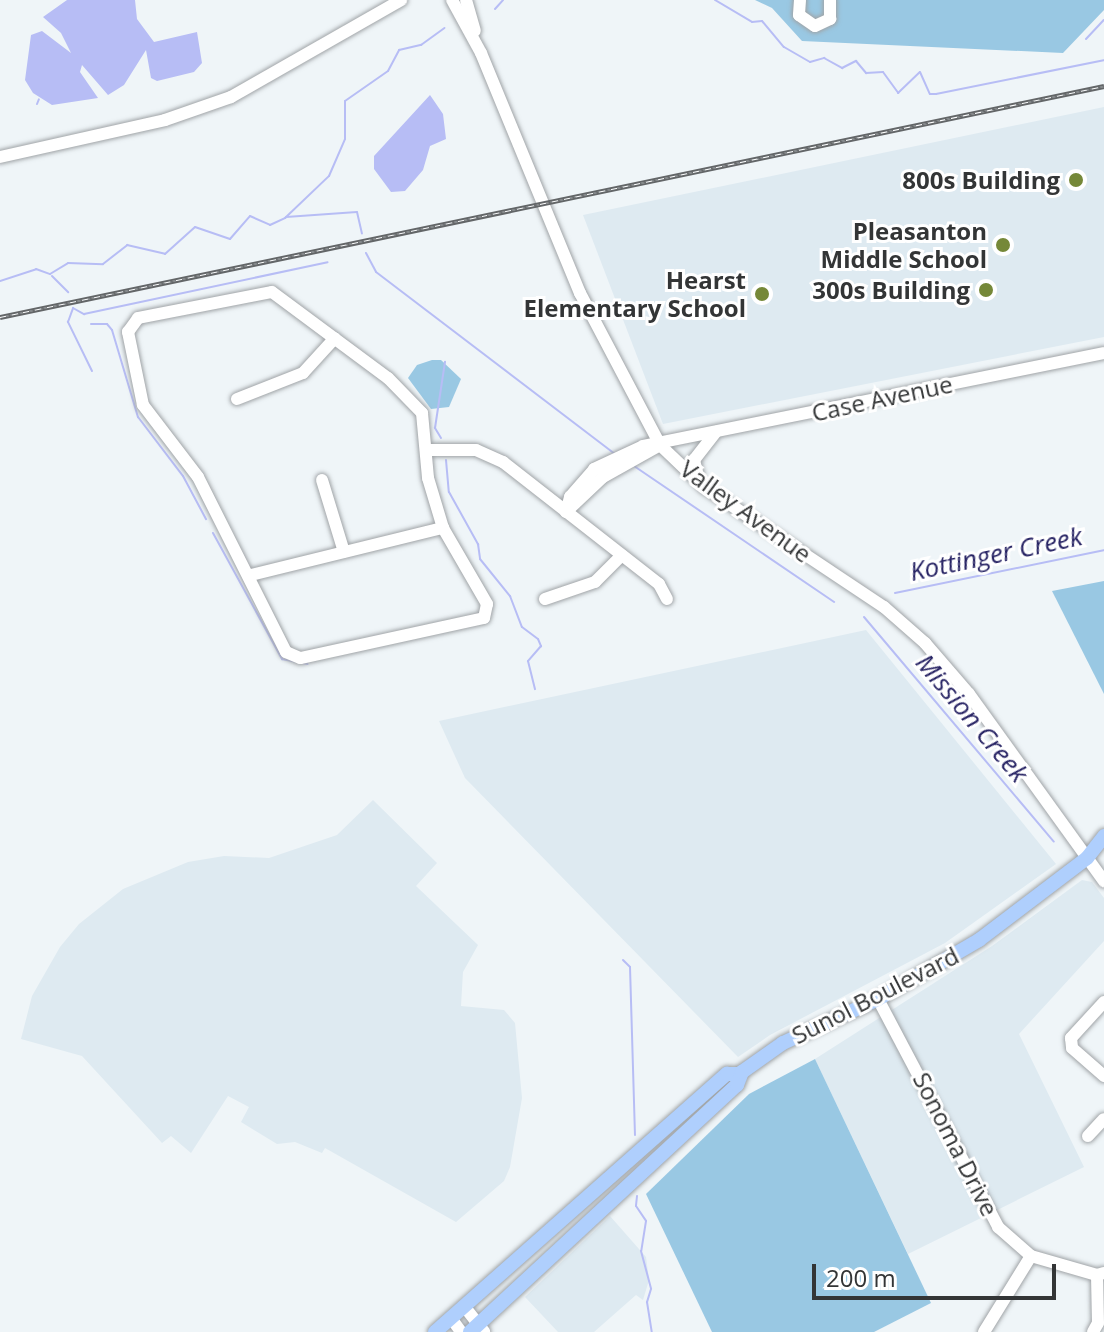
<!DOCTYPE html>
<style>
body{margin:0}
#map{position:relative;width:1104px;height:1332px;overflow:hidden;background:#eff5f8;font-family:"Open Sans",sans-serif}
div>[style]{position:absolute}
.built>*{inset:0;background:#deeaf1}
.green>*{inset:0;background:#99c8e3}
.water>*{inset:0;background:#b7bdf5}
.stream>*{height:2px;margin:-1px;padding:0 1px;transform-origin:1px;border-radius:1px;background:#b7bdf5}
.roads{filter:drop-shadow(0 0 2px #a0a4a7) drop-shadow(0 0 2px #a0a4a7)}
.minor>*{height:12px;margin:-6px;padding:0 6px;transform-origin:6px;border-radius:6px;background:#fff}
.major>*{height:14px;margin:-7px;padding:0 7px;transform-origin:7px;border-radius:7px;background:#afcffd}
.rail>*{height:5px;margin-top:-2.5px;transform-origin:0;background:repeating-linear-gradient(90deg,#fff 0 6px,#636668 0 12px);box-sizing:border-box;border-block:2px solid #636668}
.dots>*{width:22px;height:22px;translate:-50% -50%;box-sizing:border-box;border:4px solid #fff;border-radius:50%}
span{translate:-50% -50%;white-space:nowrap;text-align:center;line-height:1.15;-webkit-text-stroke:6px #fff;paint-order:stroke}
.poi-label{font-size:24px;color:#333536;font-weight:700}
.right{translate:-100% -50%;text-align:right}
.street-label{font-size:24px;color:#333536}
.water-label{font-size:26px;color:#262263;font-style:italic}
.scale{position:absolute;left:812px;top:1264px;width:244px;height:36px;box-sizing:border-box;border:4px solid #333536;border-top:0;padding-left:10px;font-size:24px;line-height:28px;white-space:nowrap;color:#333536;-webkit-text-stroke:6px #fff;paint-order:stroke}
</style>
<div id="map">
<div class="built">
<div style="clip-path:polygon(1104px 107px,1104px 337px,663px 424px,583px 215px)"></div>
<div style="clip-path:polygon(866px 630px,1056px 864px,945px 943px,770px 1035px,738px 1057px,465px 778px,439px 721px)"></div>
<div style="clip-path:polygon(373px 800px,437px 863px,416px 886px,478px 945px,463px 972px,461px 1006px,504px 1010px,515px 1023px,522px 1098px,510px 1167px,504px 1181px,456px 1222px,325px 1148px,322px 1153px,295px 1142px,277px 1144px,241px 1122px,249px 1107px,228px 1096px,191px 1153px,171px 1136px,162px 1143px,82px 1056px,21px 1039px,32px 996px,60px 947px,79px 924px,123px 889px,188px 862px,224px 856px,269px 858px,337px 835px)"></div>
<div style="clip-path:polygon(1082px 880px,1092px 882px,1104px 898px,1104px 941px,1019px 1034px,1084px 1167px,908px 1254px,815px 1059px,992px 946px)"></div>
<div style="clip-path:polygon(610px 1216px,646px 1257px,649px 1280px,643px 1300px,636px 1295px,594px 1332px,558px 1332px,525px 1297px)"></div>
</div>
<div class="green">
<div style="clip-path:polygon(755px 0,1104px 0,1104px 10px,1063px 53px,802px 41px,772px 8px)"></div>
<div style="clip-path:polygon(432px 360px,441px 360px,461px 379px,449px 407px,431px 409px,408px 378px,417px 365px)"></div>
<div style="clip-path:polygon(1104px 581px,1104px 694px,1052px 591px)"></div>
<div style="clip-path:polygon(815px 1059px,931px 1303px,874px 1332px,712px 1332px,646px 1194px,749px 1094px)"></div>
</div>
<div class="water">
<div style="clip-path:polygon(67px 0,135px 0,137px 19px,154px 42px,197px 32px,202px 63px,194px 72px,157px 81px,151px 78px,146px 50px,124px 85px,108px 95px,82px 65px,80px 72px,98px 98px,52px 105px,33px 93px,25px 80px,31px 35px,42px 31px,71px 53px,61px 33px,43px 17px)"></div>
<div style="clip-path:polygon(430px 95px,443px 114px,446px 139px,430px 146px,423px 170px,405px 191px,391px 192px,374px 169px,374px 156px)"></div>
</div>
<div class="stream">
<div style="left:715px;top:0;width:43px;rotate:30.7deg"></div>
<div style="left:752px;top:22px;width:10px;rotate:-6deg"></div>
<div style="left:762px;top:21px;width:34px;rotate:50deg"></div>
<div style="left:784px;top:47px;width:30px;rotate:30deg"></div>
<div style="left:810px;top:62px;width:15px;rotate:-16deg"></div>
<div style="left:824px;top:58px;width:21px;rotate:29deg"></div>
<div style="left:842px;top:68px;width:16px;rotate:-27deg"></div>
<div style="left:856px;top:61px;width:16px;rotate:50deg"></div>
<div style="left:866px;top:73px;width:17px;rotate:-3deg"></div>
<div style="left:883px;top:72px;width:26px;rotate:54deg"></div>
<div style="left:898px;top:93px;width:30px;rotate:-44deg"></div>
<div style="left:920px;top:72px;width:24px;rotate:66deg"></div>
<div style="left:930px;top:94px;width:6px"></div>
<div style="left:936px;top:94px;width:171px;rotate:-11.4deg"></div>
<div style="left:495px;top:9px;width:12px;rotate:-48deg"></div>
<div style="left:1086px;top:39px;width:26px;rotate:-47deg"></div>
<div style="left:37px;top:104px;width:5px;rotate:-68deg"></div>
<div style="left:286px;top:217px;width:71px;rotate:-4deg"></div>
<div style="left:357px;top:212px;width:22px;rotate:77deg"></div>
<div style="left:366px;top:253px;width:21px;rotate:62deg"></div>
<div style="left:376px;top:272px;width:300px;rotate:37.3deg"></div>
<div style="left:52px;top:276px;width:23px;rotate:45deg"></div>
<div style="left:0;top:281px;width:38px;rotate:-18deg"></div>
<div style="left:36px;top:269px;width:15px;rotate:20deg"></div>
<div style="left:50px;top:274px;width:21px;rotate:-31deg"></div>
<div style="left:68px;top:263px;width:35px;rotate:2deg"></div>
<div style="left:103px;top:264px;width:31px;rotate:-38deg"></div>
<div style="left:127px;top:245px;width:39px;rotate:13deg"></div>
<div style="left:165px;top:254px;width:40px;rotate:-42deg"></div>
<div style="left:195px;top:227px;width:37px;rotate:19deg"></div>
<div style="left:230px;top:239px;width:30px;rotate:-49deg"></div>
<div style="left:250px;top:216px;width:22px;rotate:24deg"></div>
<div style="left:270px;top:225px;width:17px;rotate:-25deg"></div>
<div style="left:285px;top:218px;width:61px;rotate:-43.7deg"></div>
<div style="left:329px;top:176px;width:40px;rotate:-66.6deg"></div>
<div style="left:345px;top:139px;width:38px;rotate:-90deg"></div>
<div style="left:345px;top:101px;width:52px;rotate:-34.9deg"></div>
<div style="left:388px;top:71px;width:24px;rotate:-62deg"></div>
<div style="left:399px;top:50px;width:23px;rotate:-13deg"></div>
<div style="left:421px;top:45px;width:29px;rotate:-36deg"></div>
<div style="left:91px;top:324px;width:16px"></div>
<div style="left:107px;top:324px;width:8px;rotate:50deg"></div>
<div style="left:112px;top:330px;width:91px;rotate:73.4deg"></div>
<div style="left:138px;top:417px;width:74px;rotate:52.7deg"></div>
<div style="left:183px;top:476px;width:49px;rotate:61.9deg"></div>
<div style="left:92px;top:371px;width:55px;rotate:-116.1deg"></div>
<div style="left:68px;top:322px;width:15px;rotate:-70deg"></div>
<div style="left:73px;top:308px;width:13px;rotate:29deg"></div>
<div style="left:84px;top:314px;width:249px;rotate:-12deg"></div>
<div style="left:441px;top:438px;width:12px;rotate:-121deg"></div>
<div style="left:435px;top:428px;width:67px;rotate:-81.4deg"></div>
<div style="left:446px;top:460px;width:32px;rotate:85deg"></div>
<div style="left:449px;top:492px;width:60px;rotate:60.9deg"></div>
<div style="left:478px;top:544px;width:15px;rotate:82deg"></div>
<div style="left:480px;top:559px;width:48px;rotate:51deg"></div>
<div style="left:510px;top:596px;width:33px;rotate:69deg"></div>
<div style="left:522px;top:627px;width:20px;rotate:37deg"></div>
<div style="left:538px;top:639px;width:8px;rotate:67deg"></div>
<div style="left:541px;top:646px;width:20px;rotate:131deg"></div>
<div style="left:528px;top:661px;width:29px;rotate:76deg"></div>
<div style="left:634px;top:466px;width:242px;rotate:34.2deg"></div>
<div style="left:213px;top:533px;width:144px;rotate:61.3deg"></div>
<div style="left:282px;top:659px;width:26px;rotate:11deg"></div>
<div style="left:895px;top:593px;width:213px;rotate:-11.6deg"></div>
<div style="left:864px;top:617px;width:294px;rotate:49.8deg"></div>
<div style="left:623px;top:960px;width:10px;rotate:45deg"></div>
<div style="left:630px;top:967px;width:168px;rotate:88.3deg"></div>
<div style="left:637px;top:1196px;width:10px;rotate:96deg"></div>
<div style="left:636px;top:1206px;width:18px;rotate:56deg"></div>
<div style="left:646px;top:1221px;width:30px;rotate:99deg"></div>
<div style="left:641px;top:1251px;width:39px;rotate:75deg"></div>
<div style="left:651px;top:1289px;width:14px;rotate:107deg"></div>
<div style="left:647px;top:1302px;width:30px;rotate:81deg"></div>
</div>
<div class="roads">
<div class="minor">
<div style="left:452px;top:0;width:60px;rotate:61.3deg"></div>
<div style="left:481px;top:53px;width:260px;rotate:67.6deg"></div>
<div style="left:580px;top:293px;width:172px;rotate:62.2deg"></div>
<div style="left:660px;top:445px;width:61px;rotate:43.7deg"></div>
<div style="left:704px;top:487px;width:216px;rotate:33.7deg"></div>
<div style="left:884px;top:607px;width:55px;rotate:41.3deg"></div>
<div style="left:925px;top:643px;width:67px;rotate:49.2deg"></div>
<div style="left:969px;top:694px;width:231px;rotate:54.2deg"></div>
<div style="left:466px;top:0;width:32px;rotate:74deg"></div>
<div style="left:800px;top:0;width:15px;rotate:94deg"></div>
<div style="left:799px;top:15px;width:19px;rotate:35deg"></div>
<div style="left:815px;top:26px;width:17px;rotate:-25deg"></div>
<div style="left:830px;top:19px;width:19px;rotate:-90deg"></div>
<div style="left:0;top:157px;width:169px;rotate:-12.6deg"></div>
<div style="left:165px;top:120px;width:70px;rotate:-19.2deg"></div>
<div style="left:231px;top:97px;width:196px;rotate:-29.7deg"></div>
<div style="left:272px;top:292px;width:144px;rotate:36.6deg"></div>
<div style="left:388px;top:378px;width:49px;rotate:45.8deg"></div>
<div style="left:422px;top:413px;width:65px;rotate:84.7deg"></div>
<div style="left:428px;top:478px;width:52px;rotate:73.3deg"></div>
<div style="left:443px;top:528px;width:88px;rotate:59.9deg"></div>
<div style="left:487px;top:604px;width:14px;rotate:102deg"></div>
<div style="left:484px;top:618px;width:188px;rotate:167.7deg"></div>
<div style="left:300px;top:658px;width:15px;rotate:-157deg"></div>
<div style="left:286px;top:652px;width:196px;rotate:-116.7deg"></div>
<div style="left:198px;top:477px;width:91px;rotate:-127.4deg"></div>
<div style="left:143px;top:405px;width:75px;rotate:-101.6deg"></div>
<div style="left:128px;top:332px;width:17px;rotate:-54deg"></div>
<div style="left:138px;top:318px;width:136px;rotate:-11deg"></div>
<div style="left:237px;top:399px;width:71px;rotate:-21.5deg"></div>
<div style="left:303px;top:373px;width:47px;rotate:-47.6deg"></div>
<div style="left:426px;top:450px;width:50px"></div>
<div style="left:476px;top:450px;width:30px;rotate:24deg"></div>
<div style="left:503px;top:462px;width:198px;rotate:38deg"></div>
<div style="left:659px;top:584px;width:17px;rotate:62deg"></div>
<div style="left:322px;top:480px;width:75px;rotate:73deg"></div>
<div style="left:699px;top:480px;width:21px;rotate:-104deg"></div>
<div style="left:694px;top:460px;width:36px;rotate:-52deg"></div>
<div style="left:566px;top:512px;width:16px;rotate:-75deg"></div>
<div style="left:570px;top:497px;width:37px;rotate:-49deg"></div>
<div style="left:594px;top:469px;width:54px;rotate:-25.1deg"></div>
<div style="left:643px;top:446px;width:470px;rotate:-11.4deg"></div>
<div style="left:566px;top:512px;width:51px;rotate:-43.4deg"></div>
<div style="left:603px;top:477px;width:65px;rotate:-29.3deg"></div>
<div style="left:251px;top:575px;width:198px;rotate:-13.8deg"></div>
<div style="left:545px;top:599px;width:53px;rotate:-18.8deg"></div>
<div style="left:595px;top:582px;width:38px;rotate:-45deg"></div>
<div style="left:878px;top:999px;width:258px;rotate:62.2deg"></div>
<div style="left:998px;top:1227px;width:44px;rotate:41.3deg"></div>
<div style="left:1031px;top:1256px;width:69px;rotate:16.1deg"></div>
<div style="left:1097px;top:1275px;width:7px;rotate:-16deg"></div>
<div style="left:1104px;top:1002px;width:49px;rotate:132.5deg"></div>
<div style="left:1071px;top:1038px;width:10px;rotate:84deg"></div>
<div style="left:1072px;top:1048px;width:43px;rotate:41.2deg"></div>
<div style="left:1088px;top:1136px;width:23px;rotate:-47deg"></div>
<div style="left:464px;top:1306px;width:33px;rotate:52deg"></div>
<div style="left:451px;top:1318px;width:17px;rotate:54deg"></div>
<div style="left:984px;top:1332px;width:89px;rotate:-58.3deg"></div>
<div style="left:1093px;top:1332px;width:10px;rotate:-61deg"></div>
<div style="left:1098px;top:1323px;width:48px;rotate:-91.2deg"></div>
</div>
<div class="major">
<div style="left:435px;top:1332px;width:390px;rotate:-41.5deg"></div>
<div style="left:727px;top:1074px;width:13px"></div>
<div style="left:470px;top:1332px;width:364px;rotate:-42.8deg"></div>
<div style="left:737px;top:1085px;width:14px;rotate:-69deg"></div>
<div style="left:742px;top:1072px;width:50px;rotate:-35.3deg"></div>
<div style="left:783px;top:1043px;width:105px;rotate:-24.9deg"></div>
<div style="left:878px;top:999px;width:117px;rotate:-30.3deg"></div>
<div style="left:979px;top:940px;width:136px;rotate:-37.2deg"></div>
<div style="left:1087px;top:858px;width:28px;rotate:-52deg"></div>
</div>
</div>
<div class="rail">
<div style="left:0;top:317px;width:1128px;rotate:-11.82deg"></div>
</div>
<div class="dots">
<div style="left:1076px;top:180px;background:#758838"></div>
<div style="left:1003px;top:245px;background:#758838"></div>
<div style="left:986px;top:290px;background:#758838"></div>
<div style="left:762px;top:294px;background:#758838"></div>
</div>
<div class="poi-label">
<span class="right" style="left:1060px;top:180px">800s Building</span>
<span class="right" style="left:987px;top:245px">Pleasanton<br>Middle School</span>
<span class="right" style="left:746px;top:294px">Hearst<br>Elementary School</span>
<span class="right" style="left:970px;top:290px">300s Building</span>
</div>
<div class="street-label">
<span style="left:882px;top:398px;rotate:-12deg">Case Avenue</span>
<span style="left:746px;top:511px;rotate:36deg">Valley Avenue</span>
<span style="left:875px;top:995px;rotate:-27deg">Sunol Boulevard</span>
<span style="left:956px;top:1144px;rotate:63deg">Sonoma Drive</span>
</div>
<div class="water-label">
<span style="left:996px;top:554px;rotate:-12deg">Kottinger Creek</span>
<span style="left:972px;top:718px;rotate:50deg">Mission Creek</span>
</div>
<div class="scale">200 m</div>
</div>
